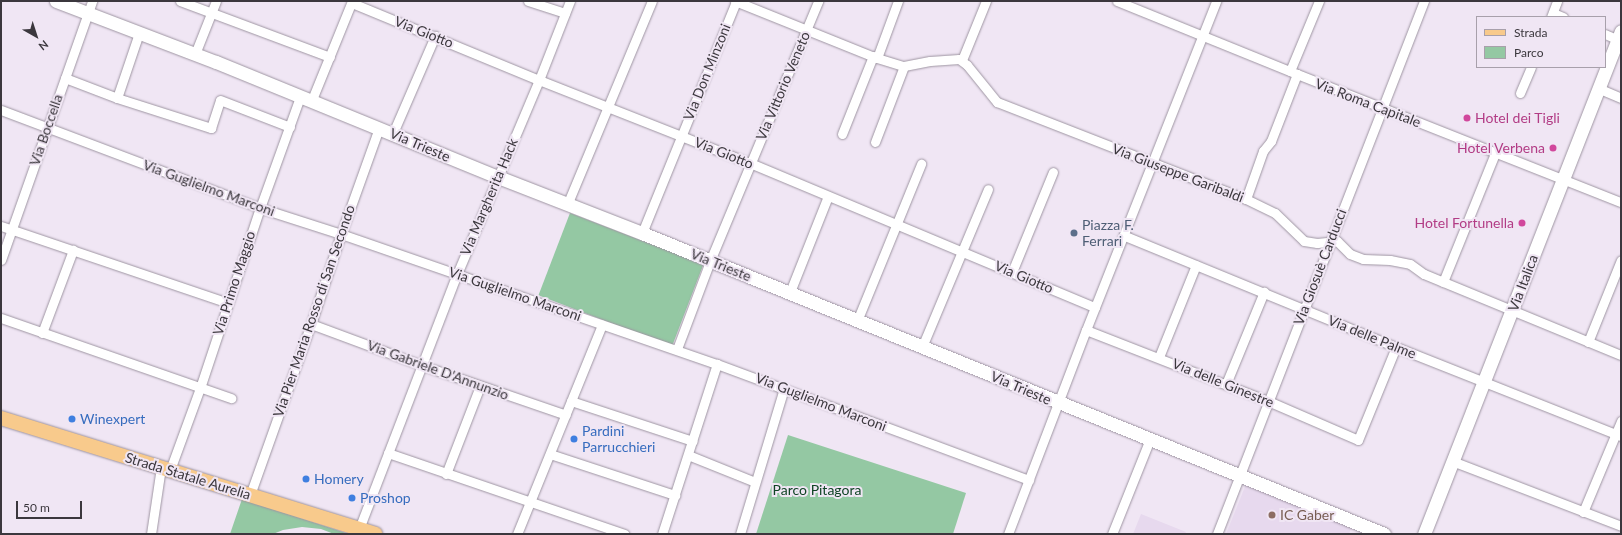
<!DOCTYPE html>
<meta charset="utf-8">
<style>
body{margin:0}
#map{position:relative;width:1622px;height:535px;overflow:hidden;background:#f0e6f4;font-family:Lato,sans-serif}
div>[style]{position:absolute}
.built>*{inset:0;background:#e7d9ee}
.green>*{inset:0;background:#94c8a3;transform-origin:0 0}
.roads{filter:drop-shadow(0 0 1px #9e95a2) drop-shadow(0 0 1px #9e95a2)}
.street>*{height:9px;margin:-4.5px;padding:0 4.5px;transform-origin:4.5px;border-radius:4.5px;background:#fff}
.secondary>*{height:13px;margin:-6.5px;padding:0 6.5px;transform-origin:6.5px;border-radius:6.5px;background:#fff}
.primary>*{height:14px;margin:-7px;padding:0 7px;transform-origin:7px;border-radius:7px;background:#f8ca8c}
.dots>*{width:11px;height:11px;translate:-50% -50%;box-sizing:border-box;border:2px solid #f0e6f4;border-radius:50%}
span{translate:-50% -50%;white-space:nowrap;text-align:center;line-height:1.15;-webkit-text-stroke:4px #f0e6f4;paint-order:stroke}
.street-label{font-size:14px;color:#3b373d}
.hotel-label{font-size:14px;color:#b23c85}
.left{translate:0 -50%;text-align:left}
.right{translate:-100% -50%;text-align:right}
.service-label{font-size:14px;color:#4e5e75}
.shop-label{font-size:14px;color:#366cbe}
.park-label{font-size:14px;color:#104425}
.education-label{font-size:14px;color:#785e54}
.frame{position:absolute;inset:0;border:2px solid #3b373d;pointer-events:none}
.legend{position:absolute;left:1476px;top:16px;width:130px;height:52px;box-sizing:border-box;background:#f0e6f4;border:1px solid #a8a0ab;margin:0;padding:5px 7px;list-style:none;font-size:12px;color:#3b373d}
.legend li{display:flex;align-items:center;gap:8px;height:20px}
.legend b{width:20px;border:1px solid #a8a0ab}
.north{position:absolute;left:16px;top:16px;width:40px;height:40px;-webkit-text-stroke:3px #f0e6f4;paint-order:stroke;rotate:141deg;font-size:11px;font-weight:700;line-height:16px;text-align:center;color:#3b373d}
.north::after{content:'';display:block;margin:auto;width:14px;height:18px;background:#3b373d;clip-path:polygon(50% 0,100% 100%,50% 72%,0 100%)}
.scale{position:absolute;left:16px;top:501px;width:66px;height:18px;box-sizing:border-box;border:2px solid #3b373d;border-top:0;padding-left:5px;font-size:12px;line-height:14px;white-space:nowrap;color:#3b373d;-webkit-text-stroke:3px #f0e6f4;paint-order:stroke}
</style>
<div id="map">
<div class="built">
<div style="clip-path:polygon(1246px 484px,1352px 526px,1349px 534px,1226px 534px)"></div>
<div style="clip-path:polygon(1141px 514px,1186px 532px,1185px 534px,1133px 534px)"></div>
</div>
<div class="green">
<div style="left:570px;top:213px;width:143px;height:88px;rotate:21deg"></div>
<div style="clip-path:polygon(788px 435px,966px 493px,953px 534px,756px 534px)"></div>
<div style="clip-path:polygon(242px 499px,349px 534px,334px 534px,321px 529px,302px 527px,283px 530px,273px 534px,230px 534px)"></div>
</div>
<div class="roads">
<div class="street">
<div style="left:180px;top:1px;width:160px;rotate:20.5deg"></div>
<div style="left:528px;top:1px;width:39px;rotate:18deg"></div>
<div style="left:735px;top:1px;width:153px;rotate:21.9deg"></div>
<div style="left:877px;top:58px;width:28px;rotate:17deg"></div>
<div style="left:904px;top:66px;width:26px;rotate:-11deg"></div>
<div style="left:930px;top:61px;width:29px;rotate:-4deg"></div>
<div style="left:959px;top:59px;width:10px;rotate:37deg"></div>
<div style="left:967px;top:65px;width:48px;rotate:51deg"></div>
<div style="left:997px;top:102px;width:267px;rotate:21.3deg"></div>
<div style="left:1246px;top:199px;width:32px;rotate:26deg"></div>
<div style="left:1275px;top:213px;width:40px;rotate:44deg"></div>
<div style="left:1304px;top:241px;width:13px;rotate:9deg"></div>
<div style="left:1317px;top:243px;width:20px;rotate:-6deg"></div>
<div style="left:1337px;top:241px;width:18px;rotate:45deg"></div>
<div style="left:1350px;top:254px;width:14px;rotate:21deg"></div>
<div style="left:1363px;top:259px;width:27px;rotate:2deg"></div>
<div style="left:1390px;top:260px;width:20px;rotate:11deg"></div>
<div style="left:1410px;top:264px;width:17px;rotate:36deg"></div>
<div style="left:1424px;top:274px;width:213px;rotate:22.4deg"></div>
<div style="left:1117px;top:1px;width:194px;rotate:22.1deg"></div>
<div style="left:1297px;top:74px;width:348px;rotate:21.6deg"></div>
<div style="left:352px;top:3px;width:202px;rotate:22.4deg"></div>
<div style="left:539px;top:80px;width:227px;rotate:21.5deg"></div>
<div style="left:750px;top:163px;width:374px;rotate:22.7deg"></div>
<div style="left:1553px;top:13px;width:11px;rotate:22deg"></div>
<div style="left:1551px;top:17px;width:17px;rotate:-69deg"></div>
<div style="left:1605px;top:34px;width:17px;rotate:24deg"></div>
<div style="left:195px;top:54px;width:57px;rotate:-68.4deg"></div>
<div style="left:877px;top:58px;width:61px;rotate:-69.8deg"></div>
<div style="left:962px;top:60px;width:64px;rotate:-67.9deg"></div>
<div style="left:1290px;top:71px;width:76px;rotate:-67.5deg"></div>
<div style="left:65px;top:78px;width:56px;rotate:21deg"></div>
<div style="left:117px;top:98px;width:99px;rotate:17.7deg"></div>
<div style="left:211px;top:128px;width:29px;rotate:-72deg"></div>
<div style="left:220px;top:100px;width:75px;rotate:21.1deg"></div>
<div style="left:1600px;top:89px;width:23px;rotate:23deg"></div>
<div style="left:1520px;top:93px;width:28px;rotate:-67deg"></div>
<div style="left:117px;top:98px;width:69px;rotate:-71.3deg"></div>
<div style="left:311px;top:102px;width:109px;rotate:-67.9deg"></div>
<div style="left:1px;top:110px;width:277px;rotate:20.7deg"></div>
<div style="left:260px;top:208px;width:85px;rotate:17.8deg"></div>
<div style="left:341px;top:234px;width:398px;rotate:19.1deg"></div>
<div style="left:717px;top:364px;width:333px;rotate:20.4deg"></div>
<div style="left:393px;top:133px;width:106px;rotate:-66.6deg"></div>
<div style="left:842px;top:134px;width:84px;rotate:-68.3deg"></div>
<div style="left:875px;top:142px;width:81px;rotate:-69.1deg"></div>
<div style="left:1246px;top:199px;width:51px;rotate:-70.5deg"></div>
<div style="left:1263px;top:151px;width:13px;rotate:-51deg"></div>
<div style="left:1271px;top:141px;width:72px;rotate:-68.8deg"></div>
<div style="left:567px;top:205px;width:221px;rotate:-67.4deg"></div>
<div style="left:1px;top:226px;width:240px;rotate:18.7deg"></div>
<div style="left:642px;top:233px;width:250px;rotate:-67.9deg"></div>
<div style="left:1125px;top:236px;width:293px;rotate:22.3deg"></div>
<div style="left:1396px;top:347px;width:242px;rotate:21.6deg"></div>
<div style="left:1px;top:260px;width:275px;rotate:-70.6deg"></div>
<div style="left:1012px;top:272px;width:108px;rotate:-67.7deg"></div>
<div style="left:1443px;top:282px;width:139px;rotate:-68deg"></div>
<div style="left:790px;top:292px;width:103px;rotate:-68.4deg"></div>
<div style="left:1px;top:318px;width:244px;rotate:19.2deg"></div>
<div style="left:857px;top:321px;width:170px;rotate:-67.8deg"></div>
<div style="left:311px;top:324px;width:117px;rotate:20.4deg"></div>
<div style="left:421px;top:365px;width:153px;rotate:19deg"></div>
<div style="left:1086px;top:330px;width:195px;rotate:21.3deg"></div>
<div style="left:1268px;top:401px;width:98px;rotate:23.4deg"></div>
<div style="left:1358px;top:440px;width:100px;rotate:-67.8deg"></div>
<div style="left:42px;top:333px;width:89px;rotate:-69.5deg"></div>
<div style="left:1588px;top:342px;width:88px;rotate:-68.1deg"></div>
<div style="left:922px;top:347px;width:171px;rotate:-67.3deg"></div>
<div style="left:677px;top:349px;width:94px;rotate:-69.4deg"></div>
<div style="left:710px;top:261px;width:282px;rotate:-67.4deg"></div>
<div style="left:1159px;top:357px;width:99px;rotate:-68.1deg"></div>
<div style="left:1226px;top:384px;width:100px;rotate:-67.6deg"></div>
<div style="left:571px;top:401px;width:128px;rotate:18.2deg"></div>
<div style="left:388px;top:453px;width:250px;rotate:18.9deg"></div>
<div style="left:550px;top:454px;width:132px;rotate:18.2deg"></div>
<div style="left:688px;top:455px;width:72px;rotate:21.9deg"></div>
<div style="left:1452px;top:461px;width:181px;rotate:21deg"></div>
<div style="left:170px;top:470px;width:87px;rotate:-69.9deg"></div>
<div style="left:200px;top:388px;width:190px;rotate:-71.6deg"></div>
<div style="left:260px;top:208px;width:118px;rotate:-70.2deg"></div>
<div style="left:446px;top:474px;width:94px;rotate:-68.9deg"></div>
<div style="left:250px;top:495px;width:182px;rotate:-70.4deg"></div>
<div style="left:311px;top:324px;width:95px;rotate:-71.6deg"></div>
<div style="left:341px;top:234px;width:113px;rotate:-70.3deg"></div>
<div style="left:1583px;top:512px;width:99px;rotate:-67.3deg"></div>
<div style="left:359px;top:529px;width:273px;rotate:-69deg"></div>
<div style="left:457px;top:274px;width:211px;rotate:-67.1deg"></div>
<div style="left:539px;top:80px;width:85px;rotate:-68.6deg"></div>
<div style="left:151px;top:534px;width:68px;rotate:-81.5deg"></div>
<div style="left:517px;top:534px;width:226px;rotate:-67.9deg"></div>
<div style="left:662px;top:534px;width:179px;rotate:-72.1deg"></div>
<div style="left:740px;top:534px;width:152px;rotate:-73.2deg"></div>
<div style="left:1008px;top:534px;width:218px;rotate:-69.1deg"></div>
<div style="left:1086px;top:330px;width:354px;rotate:-68.4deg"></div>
<div style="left:1112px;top:534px;width:102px;rotate:-68.2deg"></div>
<div style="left:1217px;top:534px;width:572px;rotate:-68.78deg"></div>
</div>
<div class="secondary">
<div style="left:56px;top:1px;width:171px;rotate:20.9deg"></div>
<div style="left:216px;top:62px;width:305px;rotate:22.2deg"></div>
<div style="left:498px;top:177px;width:155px;rotate:21.3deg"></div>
<div style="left:642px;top:233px;width:801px;rotate:22.08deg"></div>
<div style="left:1424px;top:534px;width:540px;rotate:-68.61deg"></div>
</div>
<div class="primary">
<div style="left:1px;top:418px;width:392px;rotate:17.2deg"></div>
</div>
</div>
<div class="dots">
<div style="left:1467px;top:118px;background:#d1479c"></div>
<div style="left:1553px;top:148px;background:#d1479c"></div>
<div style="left:1522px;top:223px;background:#d1479c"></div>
<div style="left:1074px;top:233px;background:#5c6f8a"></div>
<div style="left:72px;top:419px;background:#3f7fe0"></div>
<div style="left:574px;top:439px;background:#3f7fe0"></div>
<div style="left:306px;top:479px;background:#3f7fe0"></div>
<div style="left:352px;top:498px;background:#3f7fe0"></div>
<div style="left:1272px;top:515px;background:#8d6e63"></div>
</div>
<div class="street-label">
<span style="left:424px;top:32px;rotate:22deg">Via Giotto</span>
<span style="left:707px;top:72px;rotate:-68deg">Via Don Minzoni</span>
<span style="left:783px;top:86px;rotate:-67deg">Via Vittorio Veneto</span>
<span style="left:1368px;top:103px;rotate:21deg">Via Roma Capitale</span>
<span style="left:46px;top:130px;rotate:-71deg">Via Boccella</span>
<span style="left:420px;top:145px;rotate:23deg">Via Trieste</span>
<span style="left:724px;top:153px;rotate:22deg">Via Giotto</span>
<span style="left:1178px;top:173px;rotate:21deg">Via Giuseppe Garibaldi</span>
<span style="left:209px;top:188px;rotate:20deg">Via Guglielmo Marconi</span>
<span style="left:489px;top:197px;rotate:-67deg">Via Margherita Hack</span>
<span style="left:721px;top:265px;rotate:22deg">Via Trieste</span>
<span style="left:1320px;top:267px;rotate:-69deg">Via Giosuè Carducci</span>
<span style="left:1024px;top:277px;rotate:23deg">Via Giotto</span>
<span style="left:234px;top:283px;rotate:-72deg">Via Primo Maggio</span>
<span style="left:1523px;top:283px;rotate:-69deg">Via Italica</span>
<span style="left:515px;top:294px;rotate:19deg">Via Guglielmo Marconi</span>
<span style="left:314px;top:311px;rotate:-71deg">Via Pier Maria Rosso di San Secondo</span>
<span style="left:1372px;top:337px;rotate:22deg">Via delle Palme</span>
<span style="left:438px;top:370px;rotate:20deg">Via Gabriele D'Annunzio</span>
<span style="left:1223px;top:383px;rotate:22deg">Via delle Ginestre</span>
<span style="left:1021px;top:388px;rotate:23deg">Via Trieste</span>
<span style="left:821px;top:402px;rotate:21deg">Via Guglielmo Marconi</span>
<span style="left:188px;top:476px;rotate:17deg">Strada Statale Aurelia</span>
</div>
<div class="hotel-label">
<span class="left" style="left:1475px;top:118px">Hotel dei Tigli</span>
<span class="right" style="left:1545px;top:148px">Hotel Verbena</span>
<span class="right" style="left:1514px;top:223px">Hotel Fortunella</span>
</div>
<div class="service-label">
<span class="left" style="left:1082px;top:233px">Piazza F.<br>Ferrari</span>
</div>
<div class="shop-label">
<span class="left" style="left:80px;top:419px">Winexpert</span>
<span class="left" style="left:582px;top:439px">Pardini<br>Parrucchieri</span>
<span class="left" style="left:314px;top:479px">Homery</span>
<span class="left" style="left:360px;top:498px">Proshop</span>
</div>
<div class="park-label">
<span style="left:817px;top:490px">Parco Pitagora</span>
</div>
<div class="education-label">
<span class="left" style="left:1280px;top:515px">IC Gaber</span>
</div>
<div class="frame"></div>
<ul class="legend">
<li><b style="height:5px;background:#f8ca8c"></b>Strada</li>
<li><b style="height:11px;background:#94c8a3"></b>Parco</li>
</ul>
<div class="north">N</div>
<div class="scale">50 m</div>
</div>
